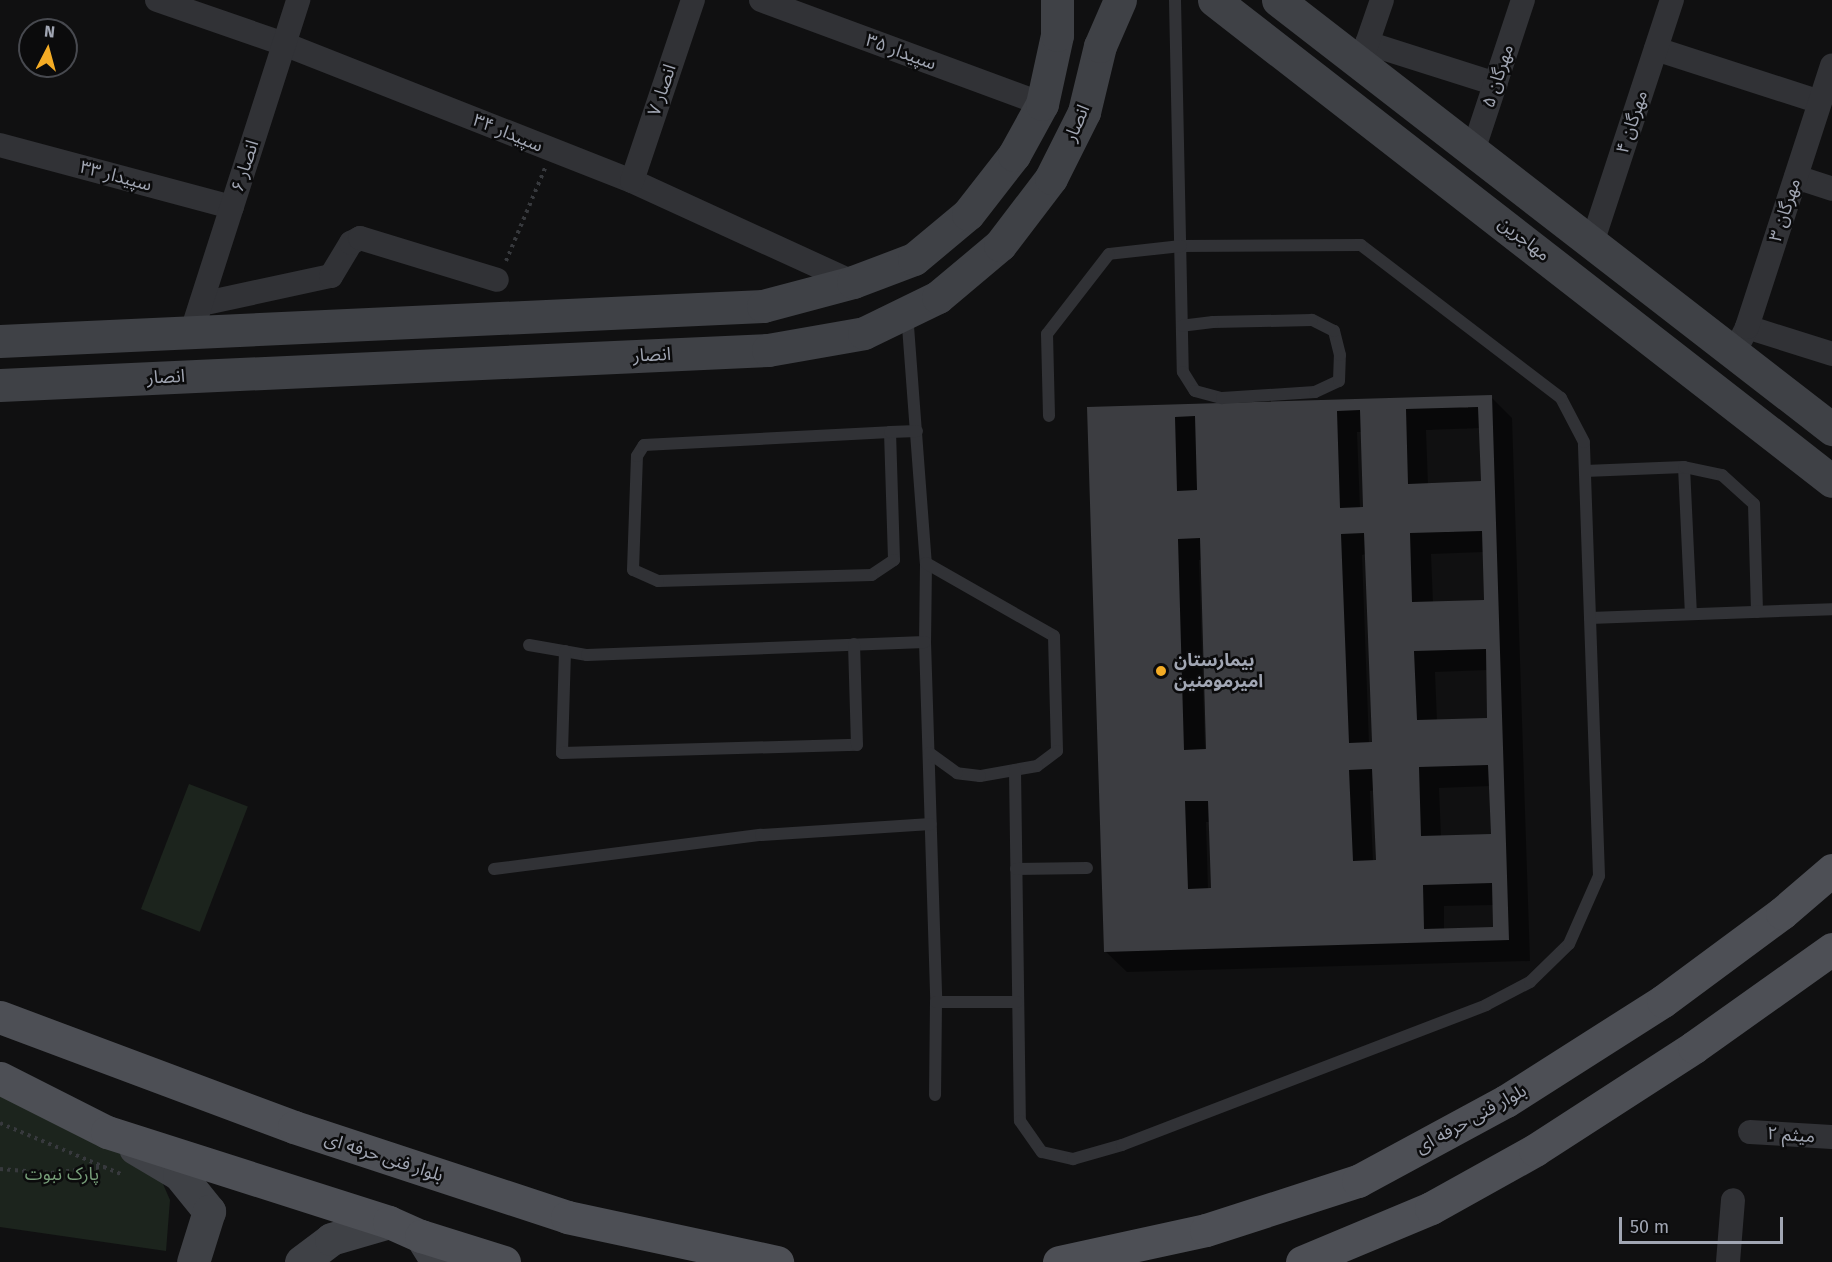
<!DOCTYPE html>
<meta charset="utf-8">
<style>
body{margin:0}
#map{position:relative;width:1832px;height:1262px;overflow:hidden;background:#101011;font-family:"Fira Sans","Noto Sans Arabic",sans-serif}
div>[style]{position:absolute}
.green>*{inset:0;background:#1c241d;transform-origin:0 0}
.shadow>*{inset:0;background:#0007}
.building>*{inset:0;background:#3c3d41}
.path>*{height:4px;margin-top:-2px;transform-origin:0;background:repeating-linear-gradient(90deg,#37393d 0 3px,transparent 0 7.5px)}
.lane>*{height:12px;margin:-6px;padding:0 6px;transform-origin:6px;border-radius:6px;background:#313236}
.street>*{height:24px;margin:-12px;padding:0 12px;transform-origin:12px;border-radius:12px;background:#313236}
.secondary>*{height:33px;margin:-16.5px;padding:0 16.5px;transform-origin:16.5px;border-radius:16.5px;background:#3f4146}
.primary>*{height:33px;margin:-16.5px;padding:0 16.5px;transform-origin:16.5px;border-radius:16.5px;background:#4d4f55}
.dots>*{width:16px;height:16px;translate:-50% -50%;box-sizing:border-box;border:3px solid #0b0b0c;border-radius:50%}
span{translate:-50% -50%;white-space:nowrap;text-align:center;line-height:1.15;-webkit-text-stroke:5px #0b0b0c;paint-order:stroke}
.street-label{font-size:18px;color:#a1a6b3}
.poi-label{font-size:18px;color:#a1a6b3;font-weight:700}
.left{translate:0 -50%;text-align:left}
.park-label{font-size:18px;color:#779e79}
.north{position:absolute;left:18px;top:18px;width:60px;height:60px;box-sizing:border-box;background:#0b0b0c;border:2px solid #47494f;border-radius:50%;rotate:6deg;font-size:16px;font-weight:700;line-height:24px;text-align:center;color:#a1a6b3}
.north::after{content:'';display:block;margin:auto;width:21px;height:27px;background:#f4ac25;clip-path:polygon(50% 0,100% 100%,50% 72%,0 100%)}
.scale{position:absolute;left:1619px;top:1217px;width:164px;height:27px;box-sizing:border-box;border:3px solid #a1a6b3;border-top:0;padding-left:8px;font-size:18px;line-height:21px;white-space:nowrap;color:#a1a6b3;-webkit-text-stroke:4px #0b0b0c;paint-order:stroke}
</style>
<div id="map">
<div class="green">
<div style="left:189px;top:784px;width:63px;height:134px;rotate:21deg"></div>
<div style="clip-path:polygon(0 1078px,146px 1145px,170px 1200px,166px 1251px,0 1227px)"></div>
</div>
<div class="shadow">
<div style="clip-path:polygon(evenodd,1491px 397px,1512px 418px,1530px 961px,1127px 972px,1105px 951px,1089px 409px,1491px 397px,1481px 428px,1482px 483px,1428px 485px,1426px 430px,1481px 428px,1491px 397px,1357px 432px,1362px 432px,1365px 508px,1360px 508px,1357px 432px,1491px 397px,1484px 552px,1486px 601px,1433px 603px,1431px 554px,1484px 552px,1491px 397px,1366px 554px,1373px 744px,1369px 744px,1362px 555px,1366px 554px,1491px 397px,1199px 560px,1202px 560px,1208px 751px,1205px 751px,1199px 560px,1491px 397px,1488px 670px,1489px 719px,1437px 721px,1435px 672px,1488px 670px,1491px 397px,1491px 786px,1492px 835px,1441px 837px,1439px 788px,1491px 786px,1491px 397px,1375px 790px,1377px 862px,1373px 862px,1370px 791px,1375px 790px,1491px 397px,1206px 822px,1211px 822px,1213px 889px,1208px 890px,1206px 822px,1491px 397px,1494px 905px,1495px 929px,1444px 930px,1444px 906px,1494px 905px)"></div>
</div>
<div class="building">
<div style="clip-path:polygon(evenodd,1492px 395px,1509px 940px,1104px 952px,1087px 407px,1492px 395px,1478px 407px,1481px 481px,1408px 484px,1406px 409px,1478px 407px,1492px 395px,1360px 410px,1363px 507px,1340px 508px,1337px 411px,1360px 410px,1492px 395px,1195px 416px,1197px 490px,1177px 491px,1175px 417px,1195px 416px,1492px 395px,1482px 531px,1484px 600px,1412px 602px,1410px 533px,1482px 531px,1492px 395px,1364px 533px,1372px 742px,1349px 743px,1341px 534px,1364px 533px,1492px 395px,1200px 538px,1206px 749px,1184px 750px,1178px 539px,1200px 538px,1492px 395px,1486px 649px,1487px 718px,1417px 720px,1414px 651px,1486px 649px,1492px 395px,1488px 765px,1491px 834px,1421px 836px,1419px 767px,1488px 765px,1492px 395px,1372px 769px,1376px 860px,1353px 861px,1349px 770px,1372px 769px,1492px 395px,1185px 801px,1208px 801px,1211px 888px,1188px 889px,1185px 801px,1492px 395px,1492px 883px,1493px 927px,1424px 929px,1423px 885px,1492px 883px)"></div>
</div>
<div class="path">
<div style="left:506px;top:261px;width:101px;rotate:-67.2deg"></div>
<div style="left:0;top:1123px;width:134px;rotate:22.9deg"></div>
<div style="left:0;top:1169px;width:51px;rotate:4.5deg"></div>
<div style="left:51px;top:1173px;width:54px;rotate:-6.3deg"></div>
</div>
<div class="lane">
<div style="left:1175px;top:0;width:372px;rotate:88.8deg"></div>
<div style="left:1183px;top:372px;width:22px;rotate:58deg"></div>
<div style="left:1195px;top:391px;width:28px;rotate:15deg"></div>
<div style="left:1222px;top:398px;width:93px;rotate:-3.7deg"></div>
<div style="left:1315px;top:392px;width:26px;rotate:-25deg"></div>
<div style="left:1339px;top:381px;width:26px;rotate:-88deg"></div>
<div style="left:1340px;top:355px;width:25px;rotate:-104deg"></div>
<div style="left:1334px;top:331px;width:25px;rotate:-153deg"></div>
<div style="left:1312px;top:320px;width:99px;rotate:178.8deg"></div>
<div style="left:1213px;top:322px;width:31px;rotate:173deg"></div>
<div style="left:907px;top:313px;width:251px;rotate:85.7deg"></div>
<div style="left:926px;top:563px;width:79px;rotate:90.7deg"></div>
<div style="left:925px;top:642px;width:360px;rotate:88.2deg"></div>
<div style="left:936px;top:1002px;width:93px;rotate:90.6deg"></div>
<div style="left:890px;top:432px;width:128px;rotate:88.2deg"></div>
<div style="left:894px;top:560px;width:27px;rotate:146deg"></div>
<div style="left:872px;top:575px;width:214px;rotate:178.4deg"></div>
<div style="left:658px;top:581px;width:27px;rotate:-156deg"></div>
<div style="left:633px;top:570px;width:114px;rotate:-88deg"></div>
<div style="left:637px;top:456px;width:13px;rotate:-58deg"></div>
<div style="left:644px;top:445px;width:246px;rotate:-3deg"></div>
<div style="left:890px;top:432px;width:27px;rotate:-2deg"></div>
<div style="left:1684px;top:467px;width:147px;rotate:87.3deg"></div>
<div style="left:1585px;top:471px;width:99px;rotate:-2.3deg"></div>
<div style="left:1684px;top:467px;width:39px;rotate:12deg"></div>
<div style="left:1722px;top:475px;width:43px;rotate:42.2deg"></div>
<div style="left:1754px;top:504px;width:108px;rotate:88.4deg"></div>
<div style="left:926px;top:563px;width:147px;rotate:29.7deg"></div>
<div style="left:1054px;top:636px;width:115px;rotate:88.5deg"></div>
<div style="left:1057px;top:751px;width:25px;rotate:143deg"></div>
<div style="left:1037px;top:766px;width:58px;rotate:170deg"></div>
<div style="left:980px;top:776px;width:23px;rotate:-173deg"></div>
<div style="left:957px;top:773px;width:34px;rotate:-144deg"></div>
<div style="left:1590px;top:618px;width:242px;rotate:-2.1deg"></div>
<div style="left:529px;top:645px;width:59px;rotate:9.8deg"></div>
<div style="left:587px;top:655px;width:338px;rotate:-2.2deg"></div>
<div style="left:565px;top:651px;width:102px;rotate:91.7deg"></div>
<div style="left:562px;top:753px;width:295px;rotate:-1.6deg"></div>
<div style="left:857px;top:745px;width:101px;rotate:-91.7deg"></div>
<div style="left:1015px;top:770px;width:351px;rotate:89.2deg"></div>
<div style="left:1020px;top:1121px;width:38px;rotate:55deg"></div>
<div style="left:1042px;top:1152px;width:32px;rotate:13deg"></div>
<div style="left:1073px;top:1159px;width:51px;rotate:-15.9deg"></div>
<div style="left:1122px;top:1145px;width:390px;rotate:-21deg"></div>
<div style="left:1486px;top:1005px;width:50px;rotate:-27.6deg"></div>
<div style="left:1530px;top:982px;width:54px;rotate:-44.3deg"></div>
<div style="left:1569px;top:944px;width:74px;rotate:-66.2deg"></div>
<div style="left:1599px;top:876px;width:434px;rotate:-92deg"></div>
<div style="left:1584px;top:442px;width:50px;rotate:-117.6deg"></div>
<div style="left:1561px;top:398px;width:252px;rotate:-142.6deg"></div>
<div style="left:1361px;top:245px;width:180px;rotate:179.7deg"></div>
<div style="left:1181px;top:246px;width:72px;rotate:173.7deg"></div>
<div style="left:1109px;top:254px;width:101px;rotate:127.8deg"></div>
<div style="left:1047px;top:334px;width:82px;rotate:88.6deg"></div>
<div style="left:494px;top:869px;width:269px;rotate:-7.3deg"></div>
<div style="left:761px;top:835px;width:170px;rotate:-3.7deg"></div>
<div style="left:1016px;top:869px;width:71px;rotate:-0.8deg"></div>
<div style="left:936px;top:1002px;width:81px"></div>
</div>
<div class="street">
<div style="left:157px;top:0;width:134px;rotate:19.1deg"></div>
<div style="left:284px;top:44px;width:374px;rotate:21.5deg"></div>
<div style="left:632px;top:181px;width:243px;rotate:24.6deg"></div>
<div style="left:761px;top:0;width:300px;rotate:20.3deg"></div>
<div style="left:1367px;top:43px;width:135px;rotate:17.6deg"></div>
<div style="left:1656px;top:49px;width:172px;rotate:17.9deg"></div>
<div style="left:1362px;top:58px;width:61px;rotate:-71deg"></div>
<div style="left:0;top:145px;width:240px;rotate:15deg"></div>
<div style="left:1473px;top:151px;width:159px;rotate:-71.7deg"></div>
<div style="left:1796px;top:177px;width:38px;rotate:18deg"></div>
<div style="left:632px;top:181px;width:191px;rotate:-71.4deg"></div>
<div style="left:1592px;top:243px;width:256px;rotate:-71.8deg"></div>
<div style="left:201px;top:304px;width:133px;rotate:-12.2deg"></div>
<div style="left:331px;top:276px;width:39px;rotate:-59deg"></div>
<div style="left:351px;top:243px;width:10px;rotate:-29deg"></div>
<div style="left:360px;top:238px;width:143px;rotate:17deg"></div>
<div style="left:1747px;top:327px;width:89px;rotate:17.6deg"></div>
<div style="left:192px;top:331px;width:348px;rotate:-72.2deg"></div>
<div style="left:1734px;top:353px;width:29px;rotate:-63deg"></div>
<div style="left:1747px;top:327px;width:275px;rotate:-72deg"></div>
<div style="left:1750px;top:1132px;width:82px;rotate:3.5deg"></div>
<div style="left:1728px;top:1262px;width:62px;rotate:-85.4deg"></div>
</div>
<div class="secondary">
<div style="left:1214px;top:0;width:783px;rotate:37.89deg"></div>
<div style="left:1278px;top:0;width:701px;rotate:37.75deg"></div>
<div style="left:0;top:341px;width:764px;rotate:-2.63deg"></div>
<div style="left:763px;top:306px;width:93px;rotate:-14.9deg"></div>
<div style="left:853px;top:282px;width:65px;rotate:-20.7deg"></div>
<div style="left:914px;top:259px;width:70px;rotate:-39.8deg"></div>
<div style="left:968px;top:214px;width:75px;rotate:-52.1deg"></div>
<div style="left:1014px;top:155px;width:58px;rotate:-61.2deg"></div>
<div style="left:1042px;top:104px;width:71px;rotate:-77.7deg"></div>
<div style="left:1057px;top:35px;width:35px;rotate:-90deg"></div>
<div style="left:0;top:385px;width:769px;rotate:-2.61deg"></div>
<div style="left:768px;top:350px;width:97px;rotate:-10deg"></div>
<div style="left:864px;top:333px;width:82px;rotate:-25.9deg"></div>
<div style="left:938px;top:297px;width:81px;rotate:-40deg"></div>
<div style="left:1000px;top:245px;width:84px;rotate:-52.7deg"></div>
<div style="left:1051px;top:178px;width:74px;rotate:-63.4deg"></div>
<div style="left:1084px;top:112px;width:68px;rotate:-76.4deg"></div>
<div style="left:1100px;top:46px;width:50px;rotate:-66.5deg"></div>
<div style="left:135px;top:1148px;width:51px;rotate:30.6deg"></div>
<div style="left:179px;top:1174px;width:48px;rotate:51deg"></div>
<div style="left:209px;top:1211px;width:53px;rotate:107.4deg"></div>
<div style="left:421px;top:1236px;width:31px;rotate:58deg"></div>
<div style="left:301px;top:1262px;width:38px;rotate:-37deg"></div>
<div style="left:331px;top:1239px;width:60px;rotate:-16.3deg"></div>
</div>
<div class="primary">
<div style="left:0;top:1017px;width:314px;rotate:20.5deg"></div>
<div style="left:294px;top:1127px;width:287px;rotate:18.2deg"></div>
<div style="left:567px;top:1217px;width:215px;rotate:12.1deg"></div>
<div style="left:0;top:1078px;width:120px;rotate:26.8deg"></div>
<div style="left:107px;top:1132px;width:296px;rotate:17.7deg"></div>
<div style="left:389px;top:1222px;width:35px;rotate:24deg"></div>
<div style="left:421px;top:1236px;width:87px;rotate:17.4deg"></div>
<div style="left:1059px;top:1262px;width:150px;rotate:-12.3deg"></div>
<div style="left:1206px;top:1230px;width:160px;rotate:-17.9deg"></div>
<div style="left:1358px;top:1181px;width:168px;rotate:-28.4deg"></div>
<div style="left:1506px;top:1101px;width:186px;rotate:-32.5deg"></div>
<div style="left:1663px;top:1001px;width:148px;rotate:-36.5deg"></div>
<div style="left:1782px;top:913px;width:66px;rotate:-40.7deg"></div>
<div style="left:1302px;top:1262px;width:140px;rotate:-22.7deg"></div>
<div style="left:1431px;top:1208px;width:119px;rotate:-29.1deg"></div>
<div style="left:1535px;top:1150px;width:189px;rotate:-32.9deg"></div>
<div style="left:1694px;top:1047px;width:169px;rotate:-35.4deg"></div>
</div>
<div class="dots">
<div style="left:1161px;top:671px;background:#f4ac25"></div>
</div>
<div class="street-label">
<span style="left:901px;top:52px;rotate:20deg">سپیدار ۳۵</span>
<span style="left:1498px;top:76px;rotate:-72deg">مهرگان ۵</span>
<span style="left:662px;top:90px;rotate:-71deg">انصار ۷</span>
<span style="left:1632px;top:122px;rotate:-72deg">مهرگان ۴</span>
<span style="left:1077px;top:123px;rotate:-67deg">انصار</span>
<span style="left:508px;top:133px;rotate:22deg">سپیدار ۳۴</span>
<span style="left:245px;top:166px;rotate:-72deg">انصار ۶</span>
<span style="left:116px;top:176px;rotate:15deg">سپیدار ۳۳</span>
<span style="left:1785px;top:210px;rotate:-72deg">مهرگان ۳</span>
<span style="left:1524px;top:239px;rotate:38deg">مهاجرین</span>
<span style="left:652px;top:355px;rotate:-3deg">انصار</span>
<span style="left:166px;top:377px;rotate:-3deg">انصار</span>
<span style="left:1471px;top:1119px;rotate:-29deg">بلوار فنی حرفه ای</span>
<span style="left:1791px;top:1135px;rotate:4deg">میثم ۲</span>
<span style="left:384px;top:1157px;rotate:18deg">بلوار فنی حرفه ای</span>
</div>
<div class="poi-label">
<span class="left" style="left:1174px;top:671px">بیمارستان<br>امیرمومنین</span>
</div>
<div class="park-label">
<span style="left:62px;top:1174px">پارک نبوت</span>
</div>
<div class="north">N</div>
<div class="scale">50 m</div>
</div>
